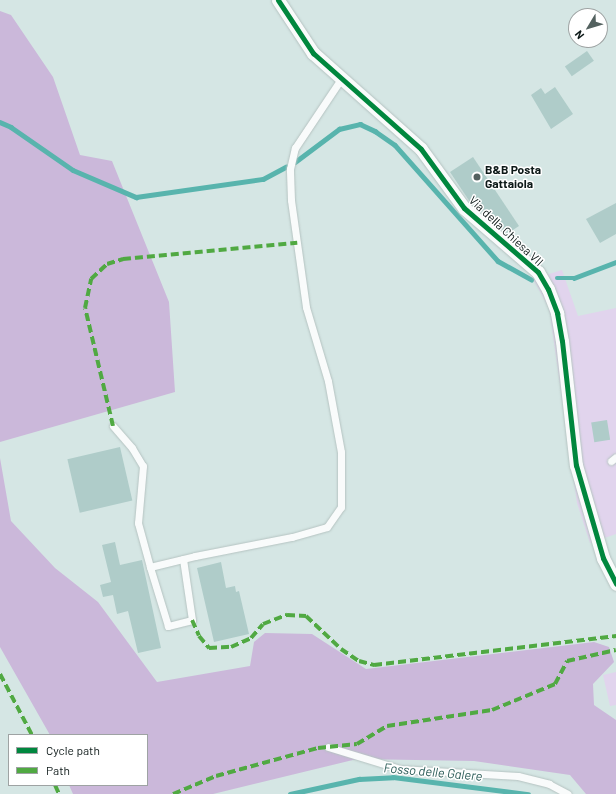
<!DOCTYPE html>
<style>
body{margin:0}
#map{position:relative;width:616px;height:794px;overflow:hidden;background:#d5e6e4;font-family:Barlow,sans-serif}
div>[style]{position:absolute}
.green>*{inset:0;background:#e1d4ed}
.forest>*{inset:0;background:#cbb8da}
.stream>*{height:4.5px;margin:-2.25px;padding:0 2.25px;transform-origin:2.25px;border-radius:2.25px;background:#58b4ad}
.building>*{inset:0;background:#afccc9;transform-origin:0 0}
.roads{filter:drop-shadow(0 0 1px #b5c3c1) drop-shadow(0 0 1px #b5c3c1)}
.lane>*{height:7px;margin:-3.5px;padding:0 3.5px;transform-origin:3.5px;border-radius:3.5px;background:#f9fbfb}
.street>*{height:13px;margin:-6.5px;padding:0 6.5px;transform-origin:6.5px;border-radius:6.5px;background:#f9fbfb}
.quiet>*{height:4px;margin-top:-2px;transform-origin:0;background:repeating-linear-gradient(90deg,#50a942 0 8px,transparent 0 12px)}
.cycleway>*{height:5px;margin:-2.5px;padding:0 2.5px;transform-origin:2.5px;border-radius:2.5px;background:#00873e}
.dots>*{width:11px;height:11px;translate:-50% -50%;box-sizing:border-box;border:2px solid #fff;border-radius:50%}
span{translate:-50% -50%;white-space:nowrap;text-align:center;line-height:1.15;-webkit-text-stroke:3px #fff;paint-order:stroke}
.poi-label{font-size:12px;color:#0d1918;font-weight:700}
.left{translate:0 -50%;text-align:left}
.street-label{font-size:12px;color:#0d1918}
.water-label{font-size:13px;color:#2d5d59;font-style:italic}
.legend{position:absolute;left:8px;top:734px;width:140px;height:52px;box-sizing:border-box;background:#fff;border:1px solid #9ea3a3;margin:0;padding:5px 7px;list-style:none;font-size:12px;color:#0d1918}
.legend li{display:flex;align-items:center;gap:8px;height:20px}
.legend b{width:20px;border:1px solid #9ea3a3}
.north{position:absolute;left:568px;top:8px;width:40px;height:40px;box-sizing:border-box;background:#fff;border:1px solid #9ea3a3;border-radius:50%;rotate:232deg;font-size:11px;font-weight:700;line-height:16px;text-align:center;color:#0d1918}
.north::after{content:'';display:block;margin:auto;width:14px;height:18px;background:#53615f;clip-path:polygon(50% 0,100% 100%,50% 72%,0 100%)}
</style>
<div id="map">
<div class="green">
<div style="clip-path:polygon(562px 270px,578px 316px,616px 308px,616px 534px,590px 543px,577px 503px,549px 308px,533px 279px)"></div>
<div style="clip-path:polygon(616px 672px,616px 705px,610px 706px,603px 675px)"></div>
</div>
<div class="forest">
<div style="clip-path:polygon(0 11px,11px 15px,53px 77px,80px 155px,112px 161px,169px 302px,175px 392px,0 442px)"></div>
<div style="clip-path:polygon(0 458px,11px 521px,55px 568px,98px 602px,157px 682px,250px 666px,254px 642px,265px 633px,312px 634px,366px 669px,594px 642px,609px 647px,614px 662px,593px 684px,594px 705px,616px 720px,616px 794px,586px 794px,570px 775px,474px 761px,357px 759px,213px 794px,73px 794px,69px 785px,147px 785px,147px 735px,50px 735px,0 647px)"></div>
</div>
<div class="stream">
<div style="left:0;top:122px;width:12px;rotate:24deg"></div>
<div style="left:11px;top:127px;width:75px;rotate:34.7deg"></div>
<div style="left:73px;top:170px;width:69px;rotate:23.2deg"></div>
<div style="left:136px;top:197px;width:128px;rotate:-8.1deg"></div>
<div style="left:263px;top:179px;width:26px;rotate:-28deg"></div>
<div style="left:295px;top:162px;width:55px;rotate:-36.9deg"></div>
<div style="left:339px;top:129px;width:22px;rotate:-13deg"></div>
<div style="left:360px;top:124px;width:17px;rotate:25deg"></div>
<div style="left:375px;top:131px;width:24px;rotate:35deg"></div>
<div style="left:395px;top:145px;width:155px;rotate:48.4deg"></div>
<div style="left:498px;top:261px;width:38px;rotate:29deg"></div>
<div style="left:557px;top:278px;width:17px"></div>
<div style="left:574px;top:278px;width:45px;rotate:-20.9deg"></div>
<div style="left:290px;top:794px;width:71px;rotate:-12.3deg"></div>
<div style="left:359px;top:779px;width:34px;rotate:-3deg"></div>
<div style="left:393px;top:777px;width:136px;rotate:7.2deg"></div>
</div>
<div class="building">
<div style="left:587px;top:51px;width:12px;height:27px;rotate:55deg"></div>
<div style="clip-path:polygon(555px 87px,573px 114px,551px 129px,531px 95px,541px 88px,545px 94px)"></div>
<div style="clip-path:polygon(473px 157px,519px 226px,507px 234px,470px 202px,450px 172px)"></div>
<div style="clip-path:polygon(616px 203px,616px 234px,600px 243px,586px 219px)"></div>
<div style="left:607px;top:420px;width:20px;height:16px;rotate:81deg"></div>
<div style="left:120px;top:447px;width:55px;height:54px;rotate:77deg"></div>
<div style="clip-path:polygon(115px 542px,120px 565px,142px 560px,161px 648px,138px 653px,128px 611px,117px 614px,113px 595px,103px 597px,100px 585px,111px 582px,102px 545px)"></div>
<div style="clip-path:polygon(221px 562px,226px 588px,235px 586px,236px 592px,239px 591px,249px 634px,214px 642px,197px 568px)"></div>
</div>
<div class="roads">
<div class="lane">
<div style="left:113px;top:426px;width:29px;rotate:49deg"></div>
<div style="left:132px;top:448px;width:21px;rotate:59deg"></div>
<div style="left:143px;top:466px;width:57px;rotate:95deg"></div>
<div style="left:138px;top:523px;width:46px;rotate:74.7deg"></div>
<div style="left:611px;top:461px;width:6px;rotate:-39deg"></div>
<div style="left:183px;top:559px;width:62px;rotate:81.6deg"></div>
<div style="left:192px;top:620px;width:25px;rotate:166deg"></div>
<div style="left:168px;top:626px;width:62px;rotate:-107deg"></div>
<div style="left:150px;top:567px;width:46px;rotate:-13.7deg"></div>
<div style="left:195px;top:556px;width:99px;rotate:-11.1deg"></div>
<div style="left:292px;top:537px;width:36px;rotate:-16deg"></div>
<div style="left:327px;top:527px;width:24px;rotate:-55deg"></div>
<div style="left:341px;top:507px;width:55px;rotate:-90deg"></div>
<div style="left:341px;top:452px;width:72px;rotate:-100.4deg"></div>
<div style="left:328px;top:381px;width:77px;rotate:-106.6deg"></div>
<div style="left:306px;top:307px;width:108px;rotate:-98deg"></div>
<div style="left:291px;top:200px;width:31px;rotate:-92deg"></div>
<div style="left:290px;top:169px;width:22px;rotate:-77deg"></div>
<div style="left:295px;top:148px;width:83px;rotate:-56.3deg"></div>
<div style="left:328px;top:747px;width:75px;rotate:17deg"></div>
<div style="left:400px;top:769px;width:118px;rotate:3.4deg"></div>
<div style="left:518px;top:776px;width:32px;rotate:14deg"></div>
<div style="left:549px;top:784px;width:21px;rotate:28deg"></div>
</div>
<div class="street">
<div style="left:278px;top:0;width:64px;rotate:56.6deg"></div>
<div style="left:313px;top:53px;width:144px;rotate:41.6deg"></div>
<div style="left:421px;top:149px;width:73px;rotate:53.9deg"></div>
<div style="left:464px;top:208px;width:98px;rotate:40.9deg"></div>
<div style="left:538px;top:272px;width:20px;rotate:60deg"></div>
<div style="left:548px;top:289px;width:26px;rotate:69deg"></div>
<div style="left:557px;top:313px;width:28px;rotate:80deg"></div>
<div style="left:562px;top:341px;width:125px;rotate:83.6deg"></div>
<div style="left:576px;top:465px;width:97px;rotate:73.8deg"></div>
<div style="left:603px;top:558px;width:29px;rotate:63deg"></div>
</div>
</div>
<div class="quiet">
<div style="left:113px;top:426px;width:121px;rotate:-103.3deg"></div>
<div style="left:85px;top:308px;width:30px;rotate:-78deg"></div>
<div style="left:91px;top:279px;width:22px;rotate:-43deg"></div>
<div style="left:107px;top:264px;width:17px;rotate:-17deg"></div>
<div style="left:123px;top:259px;width:175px;rotate:-5.3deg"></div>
<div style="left:192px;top:620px;width:17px;rotate:66deg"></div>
<div style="left:199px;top:636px;width:16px;rotate:50deg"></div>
<div style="left:209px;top:648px;width:22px;rotate:-3deg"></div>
<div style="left:231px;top:647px;width:22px;rotate:-24deg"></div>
<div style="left:251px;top:638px;width:18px;rotate:-49deg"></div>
<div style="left:263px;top:624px;width:26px;rotate:-21deg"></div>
<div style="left:287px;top:615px;width:19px;rotate:3deg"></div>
<div style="left:306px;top:616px;width:48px;rotate:43.3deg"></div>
<div style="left:341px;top:649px;width:22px;rotate:34deg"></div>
<div style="left:359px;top:661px;width:16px;rotate:15deg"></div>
<div style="left:374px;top:665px;width:244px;rotate:-6.8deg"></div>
<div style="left:0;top:674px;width:69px;rotate:62.3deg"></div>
<div style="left:55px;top:785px;width:10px;rotate:66deg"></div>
<div style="left:173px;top:794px;width:47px;rotate:-22.7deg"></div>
<div style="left:216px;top:776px;width:106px;rotate:-15.4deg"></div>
<div style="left:318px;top:748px;width:39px;rotate:-6deg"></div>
<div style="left:357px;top:744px;width:35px;rotate:-31deg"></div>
<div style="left:387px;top:726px;width:106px;rotate:-8.7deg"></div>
<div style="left:492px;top:710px;width:68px;rotate:-22.4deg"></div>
<div style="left:555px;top:684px;width:26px;rotate:-62deg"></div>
<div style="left:567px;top:661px;width:50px;rotate:-12.7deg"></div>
</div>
<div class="cycleway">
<div style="left:278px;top:0;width:64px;rotate:56.6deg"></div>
<div style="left:313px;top:53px;width:144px;rotate:41.6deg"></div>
<div style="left:421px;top:149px;width:73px;rotate:53.9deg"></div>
<div style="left:464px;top:208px;width:98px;rotate:40.9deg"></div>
<div style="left:538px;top:272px;width:20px;rotate:60deg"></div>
<div style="left:548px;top:289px;width:26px;rotate:69deg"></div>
<div style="left:557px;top:313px;width:28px;rotate:80deg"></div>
<div style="left:562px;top:341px;width:125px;rotate:83.6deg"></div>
<div style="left:576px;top:465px;width:97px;rotate:73.8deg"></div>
<div style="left:603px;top:558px;width:29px;rotate:63deg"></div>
</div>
<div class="dots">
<div style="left:477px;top:177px;background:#53615f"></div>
</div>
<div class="poi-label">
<span class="left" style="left:485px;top:177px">B&amp;B Posta<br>Gattaiola</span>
</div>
<div class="street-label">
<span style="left:506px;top:231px;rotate:43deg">Via della Chiesa VII</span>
</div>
<div class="water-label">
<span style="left:433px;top:772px;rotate:5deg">Fosso delle Galere</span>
</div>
<ul class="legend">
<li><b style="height:5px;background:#00873e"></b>Cycle path</li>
<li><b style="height:5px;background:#50a942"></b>Path</li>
</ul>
<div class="north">N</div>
</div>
